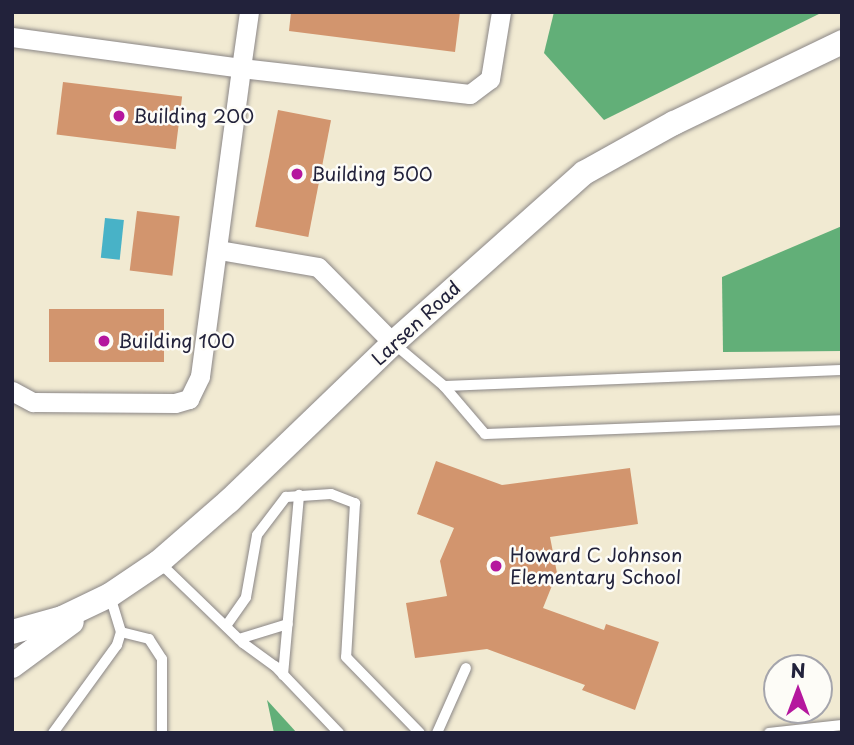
<!DOCTYPE html>
<style>
body{margin:0}
#map{position:relative;width:854px;height:745px;overflow:hidden;background:#f1ead2;font-family:"Playpen Sans",sans-serif}
div>[style]{position:absolute}
.forest>*{inset:0;background:#62af78}
.water>*{inset:0;background:#48b2c7;transform-origin:0 0}
.building>*{inset:0;background:#d2956e;transform-origin:0 0}
.roads{filter:drop-shadow(0 0 2px #8a8686) drop-shadow(0 0 2px #8a8686)}
.service>*{height:10px;margin:-5px;padding:0 5px;transform-origin:5px;border-radius:5px;background:#fff}
.minor>*{height:19px;margin:-9.5px;padding:0 9.5px;transform-origin:9.5px;border-radius:9.5px;background:#fff}
.tertiary>*{height:24px;margin:-12px;padding:0 12px;transform-origin:12px;border-radius:12px;background:#fff}
.dots>*{width:19px;height:19px;translate:-50% -50%;box-sizing:border-box;border:4px solid #fdfcf7;border-radius:50%}
span{translate:-50% -50%;white-space:nowrap;text-align:center;line-height:1.15;-webkit-text-stroke:5px #fdfcf7;paint-order:stroke}
.poi-label{font-size:19px;color:#22223b}
.left{translate:0 -50%;text-align:left}
.street-label{font-size:19px;color:#22223b}
.frame{position:absolute;inset:0;border:14px solid #22223b;pointer-events:none}
.north{position:absolute;left:763px;top:654px;width:70px;height:70px;box-sizing:border-box;background:#fdfcf7;border:2px solid #a5a5ac;border-radius:50%;rotate:0deg;font-size:19px;font-weight:700;line-height:28px;text-align:center;color:#22223b}
.north::after{content:'';display:block;margin:auto;width:24px;height:32px;background:#b5179e;clip-path:polygon(50% 0,100% 100%,50% 72%,0 100%)}
</style>
<div id="map">
<div class="forest">
<div style="clip-path:polygon(554px 12px,823px 12px,604px 120px,544px 53px)"></div>
<div style="clip-path:polygon(842px 226px,842px 351px,723px 352px,722px 277px)"></div>
<div style="clip-path:polygon(267px 700px,297px 733px,274px 733px)"></div>
</div>
<div class="water">
<div style="left:105px;top:218px;width:19px;height:40px;rotate:6deg"></div>
</div>
<div class="building">
<div style="clip-path:polygon(291px 12px,460px 12px,455px 52px,289px 31px)"></div>
<div style="left:63px;top:82px;width:120px;height:53px;rotate:7deg"></div>
<div style="left:278px;top:110px;width:54px;height:119px;rotate:11deg"></div>
<div style="left:137px;top:211px;width:43px;height:60px;rotate:7deg"></div>
<div style="left:49px;top:309px;width:115px;height:53px"></div>
<div style="clip-path:polygon(436px 461px,502px 485px,630px 468px,638px 524px,550px 537px,557px 573px,543px 608px,604px 630px,606px 624px,659px 642px,635px 710px,582px 690px,585px 685px,487px 649px,415px 658px,406px 603px,447px 596px,440px 561px,454px 528px,417px 514px)"></div>
</div>
<div class="roads">
<div class="service">
<div style="left:393px;top:343px;width:67px;rotate:40.1deg"></div>
<div style="left:444px;top:386px;width:398px;rotate:-2.3deg"></div>
<div style="left:444px;top:386px;width:63px;rotate:49.5deg"></div>
<div style="left:485px;top:434px;width:357px;rotate:-2.2deg"></div>
<div style="left:159px;top:562px;width:117px;rotate:44deg"></div>
<div style="left:243px;top:643px;width:39px;rotate:36deg"></div>
<div style="left:275px;top:666px;width:93px;rotate:46.3deg"></div>
<div style="left:226px;top:626px;width:35px;rotate:-55deg"></div>
<div style="left:246px;top:597px;width:63px;rotate:-79.9deg"></div>
<div style="left:257px;top:535px;width:48px;rotate:-52.7deg"></div>
<div style="left:286px;top:497px;width:45px;rotate:-3.8deg"></div>
<div style="left:331px;top:494px;width:26px;rotate:21deg"></div>
<div style="left:355px;top:503px;width:154px;rotate:93.3deg"></div>
<div style="left:346px;top:657px;width:106px;rotate:45.8deg"></div>
<div style="left:121px;top:632px;width:29px;rotate:14deg"></div>
<div style="left:149px;top:639px;width:24px;rotate:57deg"></div>
<div style="left:162px;top:659px;width:74px;rotate:90deg"></div>
<div style="left:239px;top:639px;width:51px;rotate:-17deg"></div>
<div style="left:283px;top:675px;width:181px;rotate:-84.9deg"></div>
<div style="left:53px;top:733px;width:109px;rotate:-54deg"></div>
<div style="left:117px;top:645px;width:14px;rotate:-73deg"></div>
<div style="left:121px;top:632px;width:39px;rotate:-107deg"></div>
<div style="left:437px;top:733px;width:71px;rotate:-66deg"></div>
<div style="left:769px;top:733px;width:73px;rotate:-6.3deg"></div>
</div>
<div class="minor">
<div style="left:12px;top:37px;width:231px;rotate:7.7deg"></div>
<div style="left:241px;top:68px;width:57px;rotate:-81.9deg"></div>
<div style="left:219px;top:250px;width:100px;rotate:9.7deg"></div>
<div style="left:318px;top:267px;width:107px;rotate:45.4deg"></div>
<div style="left:12px;top:391px;width:24px;rotate:28deg"></div>
<div style="left:33px;top:402px;width:142px;rotate:0.4deg"></div>
<div style="left:175px;top:403px;width:15px;rotate:-16deg"></div>
<div style="left:189px;top:399px;width:25px;rotate:-64deg"></div>
<div style="left:200px;top:376px;width:311px;rotate:-82.4deg"></div>
<div style="left:241px;top:68px;width:230px;rotate:6.5deg"></div>
<div style="left:470px;top:94px;width:25px;rotate:-37deg"></div>
<div style="left:490px;top:79px;width:68px;rotate:-80.7deg"></div>
</div>
<div class="tertiary">
<div style="left:12px;top:632px;width:52px;rotate:-15.6deg"></div>
<div style="left:62px;top:618px;width:53px;rotate:-25.6deg"></div>
<div style="left:110px;top:595px;width:59px;rotate:-34deg"></div>
<div style="left:159px;top:562px;width:93px;rotate:-41.1deg"></div>
<div style="left:229px;top:501px;width:228px;rotate:-43.9deg"></div>
<div style="left:393px;top:343px;width:256px;rotate:-41.7deg"></div>
<div style="left:584px;top:173px;width:103px;rotate:-29.1deg"></div>
<div style="left:674px;top:123px;width:187px;rotate:-25.7deg"></div>
<div style="left:12px;top:666px;width:74px;rotate:-36.3deg"></div>
</div>
</div>
<div class="dots">
<div style="left:119px;top:116px;background:#b5179e"></div>
<div style="left:297px;top:174px;background:#b5179e"></div>
<div style="left:104px;top:341px;background:#b5179e"></div>
<div style="left:496px;top:566px;background:#b5179e"></div>
</div>
<div class="poi-label">
<span class="left" style="left:133px;top:116px">Building 200</span>
<span class="left" style="left:311px;top:174px">Building 500</span>
<span class="left" style="left:118px;top:341px">Building 100</span>
<span class="left" style="left:510px;top:566px">Howard C Johnson<br>Elementary School</span>
</div>
<div class="street-label">
<span style="left:416px;top:323px;rotate:-43deg">Larsen Road</span>
</div>
<div class="frame"></div>
<div class="north">N</div>
</div>
